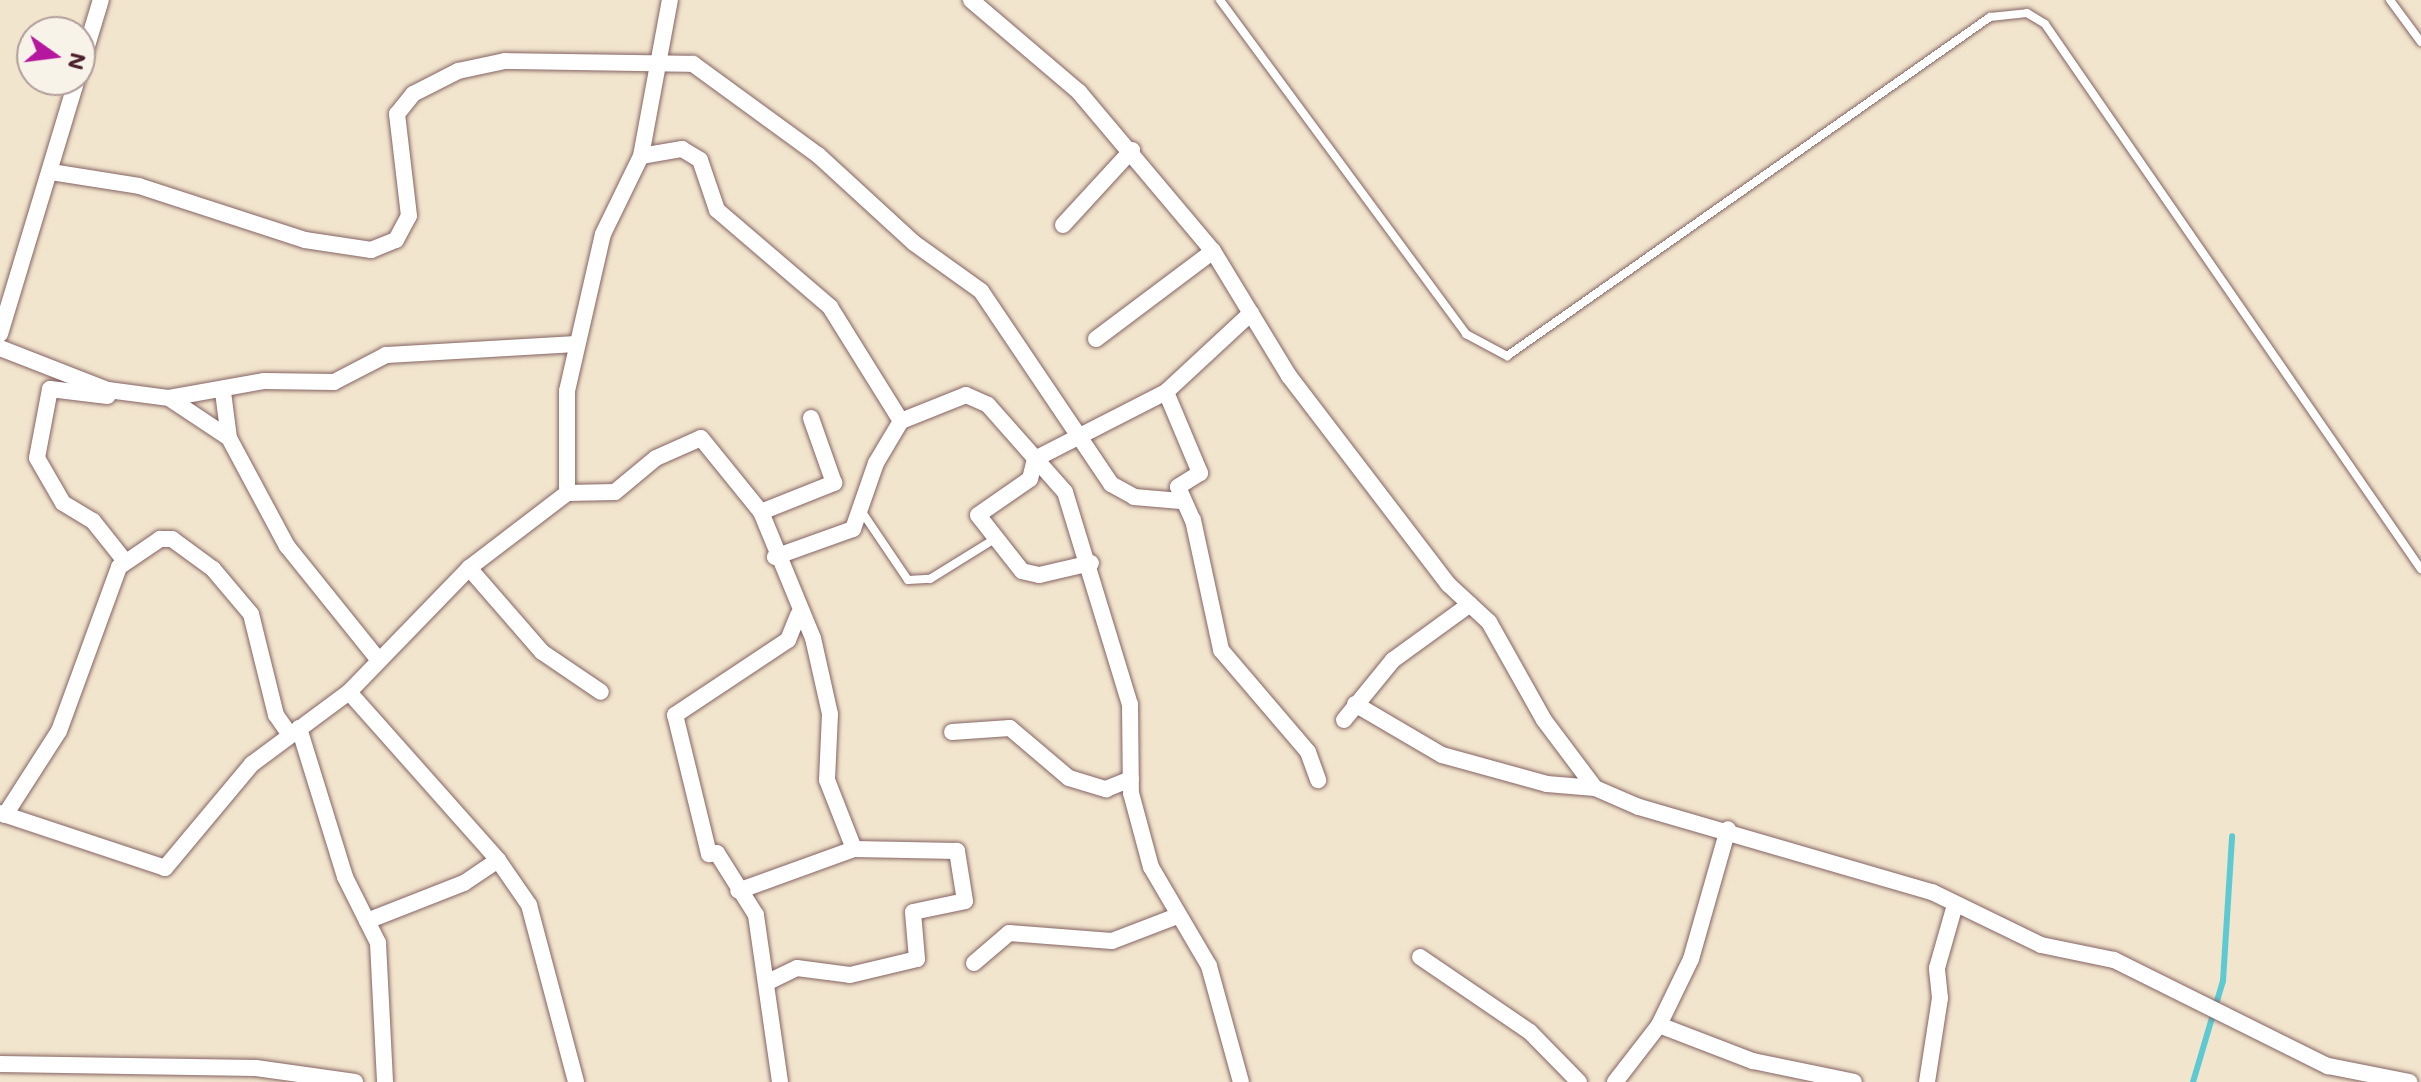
<!DOCTYPE html>
<style>
body{margin:0}
#map{position:relative;width:2421px;height:1082px;overflow:hidden;background:#f2e5cd;font-family:Mali,sans-serif}
div>[style]{position:absolute}
.stream>*{height:6px;margin:-3px;padding:0 3px;transform-origin:3px;border-radius:3px;background:#5dcad3}
.roads{filter:drop-shadow(0 0 2px #856464) drop-shadow(0 0 2px #856464)}
.lane>*{height:8px;margin:-4px;padding:0 4px;transform-origin:4px;border-radius:4px;background:#fff}
.street>*{height:16px;margin:-8px;padding:0 8px;transform-origin:8px;border-radius:8px;background:#fff}
span{translate:-50% -50%;white-space:nowrap;text-align:center;line-height:1.15;-webkit-text-stroke:6px #f7f3e8;paint-order:stroke}
.north{position:absolute;left:16px;top:16px;width:80px;height:80px;box-sizing:border-box;background:#f7f3e8;border:2px solid #b29e9c;border-radius:50%;rotate:104deg;font-size:22px;font-weight:700;line-height:32px;text-align:center;color:#4a1f2b}
.north::after{content:'';display:block;margin:auto;width:28px;height:36px;background:#b5179e;clip-path:polygon(50% 0,100% 100%,50% 72%,0 100%)}
</style>
<div id="map">
<div class="stream">
<div style="left:2193px;top:1082px;width:105px;rotate:-73.5deg"></div>
<div style="left:2223px;top:981px;width:145px;rotate:-86.4deg"></div>
</div>
<div class="roads">
<div class="lane">
<div style="left:1220px;top:0;width:415px;rotate:53.6deg"></div>
<div style="left:1466px;top:334px;width:47px;rotate:28.2deg"></div>
<div style="left:1507px;top:356px;width:590px;rotate:-35.06deg"></div>
<div style="left:1990px;top:17px;width:37px;rotate:-6deg"></div>
<div style="left:2027px;top:13px;width:21px;rotate:31deg"></div>
<div style="left:2045px;top:24px;width:662px;rotate:55.4deg"></div>
<div style="left:2390px;top:0;width:52px;rotate:53.6deg"></div>
<div style="left:862px;top:512px;width:82px;rotate:55.9deg"></div>
<div style="left:908px;top:580px;width:22px;rotate:-3deg"></div>
<div style="left:930px;top:579px;width:78px;rotate:-31.8deg"></div>
</div>
<div class="street">
<div style="left:971px;top:0;width:142px;rotate:40.4deg"></div>
<div style="left:1079px;top:92px;width:208px;rotate:49.9deg"></div>
<div style="left:1213px;top:251px;width:146px;rotate:58.7deg"></div>
<div style="left:1289px;top:376px;width:262px;rotate:52.6deg"></div>
<div style="left:1448px;top:584px;width:56px;rotate:42.8deg"></div>
<div style="left:1489px;top:622px;width:112px;rotate:60.7deg"></div>
<div style="left:1544px;top:720px;width:85px;rotate:53.1deg"></div>
<div style="left:1595px;top:788px;width:48px;rotate:23.4deg"></div>
<div style="left:1639px;top:807px;width:305px;rotate:16.2deg"></div>
<div style="left:1932px;top:892px;width:121px;rotate:25.9deg"></div>
<div style="left:2041px;top:945px;width:75px;rotate:11.6deg"></div>
<div style="left:2114px;top:960px;width:239px;rotate:26.4deg"></div>
<div style="left:2328px;top:1066px;width:83px;rotate:11.2deg"></div>
<div style="left:641px;top:156px;width:42px;rotate:-9.7deg"></div>
<div style="left:682px;top:149px;width:21px;rotate:31deg"></div>
<div style="left:700px;top:160px;width:53px;rotate:71.2deg"></div>
<div style="left:717px;top:210px;width:149px;rotate:40.6deg"></div>
<div style="left:830px;top:307px;width:134px;rotate:58.1deg"></div>
<div style="left:901px;top:421px;width:49px;rotate:120.8deg"></div>
<div style="left:876px;top:463px;width:70px;rotate:109.2deg"></div>
<div style="left:853px;top:529px;width:83px;rotate:160.3deg"></div>
<div style="left:51px;top:172px;width:89px;rotate:9deg"></div>
<div style="left:139px;top:186px;width:175px;rotate:18deg"></div>
<div style="left:305px;top:240px;width:67px;rotate:8.6deg"></div>
<div style="left:371px;top:250px;width:27px;rotate:-22deg"></div>
<div style="left:396px;top:240px;width:27px;rotate:-62deg"></div>
<div style="left:409px;top:216px;width:103px;rotate:-96.7deg"></div>
<div style="left:397px;top:114px;width:26px;rotate:-51deg"></div>
<div style="left:413px;top:94px;width:51px;rotate:-27.1deg"></div>
<div style="left:458px;top:71px;width:48px;rotate:-12deg"></div>
<div style="left:505px;top:61px;width:188px;rotate:0.9deg"></div>
<div style="left:693px;top:64px;width:155px;rotate:36.1deg"></div>
<div style="left:818px;top:155px;width:130px;rotate:42.5deg"></div>
<div style="left:914px;top:243px;width:82px;rotate:35.6deg"></div>
<div style="left:981px;top:291px;width:233px;rotate:56deg"></div>
<div style="left:1111px;top:484px;width:26px;rotate:29deg"></div>
<div style="left:1134px;top:497px;width:47px;rotate:4.9deg"></div>
<div style="left:1063px;top:225px;width:102px;rotate:-47.4deg"></div>
<div style="left:0;top:334px;width:349px;rotate:-73.2deg"></div>
<div style="left:1096px;top:339px;width:146px;rotate:-36.9deg"></div>
<div style="left:0;top:348px;width:116px;rotate:21.3deg"></div>
<div style="left:108px;top:390px;width:62px;rotate:7.5deg"></div>
<div style="left:169px;top:398px;width:97px;rotate:-10.1deg"></div>
<div style="left:264px;top:381px;width:70px;rotate:0.8deg"></div>
<div style="left:334px;top:382px;width:59px;rotate:-27.4deg"></div>
<div style="left:386px;top:355px;width:191px;rotate:-3.3deg"></div>
<div style="left:50px;top:389px;width:70px;rotate:100.7deg"></div>
<div style="left:37px;top:458px;width:52px;rotate:60deg"></div>
<div style="left:63px;top:503px;width:35px;rotate:31deg"></div>
<div style="left:93px;top:521px;width:50px;rotate:51.5deg"></div>
<div style="left:50px;top:389px;width:58px;rotate:6.9deg"></div>
<div style="left:223px;top:392px;width:46px;rotate:82.6deg"></div>
<div style="left:229px;top:438px;width:123px;rotate:61.8deg"></div>
<div style="left:287px;top:546px;width:145px;rotate:51.2deg"></div>
<div style="left:1166px;top:392px;width:88px;rotate:67.2deg"></div>
<div style="left:1200px;top:473px;width:26px;rotate:148deg"></div>
<div style="left:1178px;top:487px;width:36px;rotate:66deg"></div>
<div style="left:1193px;top:520px;width:133px;rotate:77.8deg"></div>
<div style="left:1221px;top:650px;width:134px;rotate:49.5deg"></div>
<div style="left:1308px;top:752px;width:30px;rotate:70deg"></div>
<div style="left:169px;top:398px;width:72px;rotate:33.7deg"></div>
<div style="left:901px;top:421px;width:70px;rotate:-21.8deg"></div>
<div style="left:966px;top:395px;width:24px;rotate:24deg"></div>
<div style="left:988px;top:405px;width:116px;rotate:48.5deg"></div>
<div style="left:1065px;top:492px;width:222px;rotate:73deg"></div>
<div style="left:1130px;top:704px;width:89px;rotate:89.4deg"></div>
<div style="left:1131px;top:793px;width:77px;rotate:74.9deg"></div>
<div style="left:1151px;top:867px;width:115px;rotate:59.6deg"></div>
<div style="left:1209px;top:966px;width:120px;rotate:74.6deg"></div>
<div style="left:567px;top:493px;width:102px;rotate:-90deg"></div>
<div style="left:567px;top:391px;width:161px;rotate:-77.1deg"></div>
<div style="left:603px;top:234px;width:87px;rotate:-64deg"></div>
<div style="left:641px;top:156px;width:159px;rotate:-79.5deg"></div>
<div style="left:761px;top:512px;width:79px;rotate:-21.7deg"></div>
<div style="left:834px;top:483px;width:69px;rotate:-109.5deg"></div>
<div style="left:1091px;top:563px;width:53px;rotate:167deg"></div>
<div style="left:1039px;top:575px;width:17px;rotate:-167deg"></div>
<div style="left:1022px;top:571px;width:71px;rotate:-128.2deg"></div>
<div style="left:978px;top:515px;width:63px;rotate:-34.7deg"></div>
<div style="left:1030px;top:479px;width:21px;rotate:-76deg"></div>
<div style="left:1035px;top:459px;width:147px;rotate:-27.1deg"></div>
<div style="left:1166px;top:392px;width:116px;rotate:-42.9deg"></div>
<div style="left:469px;top:568px;width:111px;rotate:49deg"></div>
<div style="left:542px;top:652px;width:71px;rotate:34.1deg"></div>
<div style="left:349px;top:692px;width:225px;rotate:48.4deg"></div>
<div style="left:498px;top:860px;width:55px;rotate:55.4deg"></div>
<div style="left:529px;top:905px;width:183px;rotate:75.1deg"></div>
<div style="left:1355px;top:704px;width:101px;rotate:30.4deg"></div>
<div style="left:1442px;top:755px;width:109px;rotate:15.4deg"></div>
<div style="left:1547px;top:784px;width:48px;rotate:4.8deg"></div>
<div style="left:1344px;top:720px;width:77px;rotate:-50.8deg"></div>
<div style="left:1393px;top:660px;width:95px;rotate:-36deg"></div>
<div style="left:299px;top:728px;width:156px;rotate:72.8deg"></div>
<div style="left:345px;top:877px;width:74px;rotate:63.4deg"></div>
<div style="left:378px;top:943px;width:139px;rotate:87.1deg"></div>
<div style="left:952px;top:732px;width:58px;rotate:-3.9deg"></div>
<div style="left:1010px;top:728px;width:77px;rotate:40.3deg"></div>
<div style="left:1069px;top:778px;width:39px;rotate:17deg"></div>
<div style="left:1106px;top:789px;width:27px;rotate:-22deg"></div>
<div style="left:0;top:813px;width:174px;rotate:18.4deg"></div>
<div style="left:165px;top:868px;width:136px;rotate:-50.1deg"></div>
<div style="left:252px;top:764px;width:121px;rotate:-36.6deg"></div>
<div style="left:349px;top:692px;width:173px;rotate:-45.9deg"></div>
<div style="left:469px;top:568px;width:123px;rotate:-37.4deg"></div>
<div style="left:567px;top:493px;width:48px;rotate:-1.2deg"></div>
<div style="left:615px;top:492px;width:53px;rotate:-39.7deg"></div>
<div style="left:656px;top:458px;width:49px;rotate:-24deg"></div>
<div style="left:701px;top:438px;width:95px;rotate:51deg"></div>
<div style="left:761px;top:512px;width:136px;rotate:67.6deg"></div>
<div style="left:813px;top:638px;width:78px;rotate:77.4deg"></div>
<div style="left:830px;top:714px;width:66px;rotate:92.6deg"></div>
<div style="left:827px;top:780px;width:74px;rotate:68.6deg"></div>
<div style="left:854px;top:849px;width:123px;rotate:160.1deg"></div>
<div style="left:5px;top:815px;width:100px;rotate:-57.3deg"></div>
<div style="left:59px;top:731px;width:175px;rotate:-69.9deg"></div>
<div style="left:119px;top:567px;width:50px;rotate:-34.3deg"></div>
<div style="left:160px;top:539px;width:12px"></div>
<div style="left:172px;top:539px;width:51px;rotate:36.2deg"></div>
<div style="left:213px;top:569px;width:59px;rotate:49.8deg"></div>
<div style="left:251px;top:614px;width:104px;rotate:76.1deg"></div>
<div style="left:276px;top:715px;width:24px;rotate:55deg"></div>
<div style="left:367px;top:921px;width:104px;rotate:-21.4deg"></div>
<div style="left:464px;top:883px;width:41px;rotate:-34.1deg"></div>
<div style="left:1420px;top:957px;width:133px;rotate:34.3deg"></div>
<div style="left:1530px;top:1032px;width:70px;rotate:45.6deg"></div>
<div style="left:974px;top:963px;width:46px;rotate:-40.6deg"></div>
<div style="left:1009px;top:933px;width:103px;rotate:4.4deg"></div>
<div style="left:1112px;top:941px;width:67px;rotate:-20.9deg"></div>
<div style="left:766px;top:983px;width:34px;rotate:-26deg"></div>
<div style="left:797px;top:968px;width:53px;rotate:7.5deg"></div>
<div style="left:850px;top:975px;width:69px;rotate:-13.4deg"></div>
<div style="left:917px;top:959px;width:47px;rotate:-94.9deg"></div>
<div style="left:913px;top:912px;width:53px;rotate:-11.9deg"></div>
<div style="left:965px;top:901px;width:51px;rotate:-99.1deg"></div>
<div style="left:957px;top:851px;width:103px;rotate:-178.9deg"></div>
<div style="left:1659px;top:1025px;width:101px;rotate:21deg"></div>
<div style="left:1753px;top:1061px;width:103px;rotate:11.7deg"></div>
<div style="left:0;top:1064px;width:256px;rotate:0.9deg"></div>
<div style="left:256px;top:1068px;width:100px;rotate:8deg"></div>
<div style="left:780px;top:1082px;width:169px;rotate:-98.2deg"></div>
<div style="left:756px;top:915px;width:73px;rotate:-122.2deg"></div>
<div style="left:717px;top:853px;width:8px;rotate:173deg"></div>
<div style="left:709px;top:854px;width:143px;rotate:-103.7deg"></div>
<div style="left:675px;top:715px;width:136px;rotate:-33.6deg"></div>
<div style="left:788px;top:640px;width:27px;rotate:-68deg"></div>
<div style="left:1615px;top:1082px;width:72px;rotate:-52.3deg"></div>
<div style="left:1659px;top:1025px;width:73px;rotate:-64.1deg"></div>
<div style="left:1691px;top:959px;width:135px;rotate:-74.1deg"></div>
<div style="left:1927px;top:1082px;width:85px;rotate:-81.2deg"></div>
<div style="left:1940px;top:998px;width:30px;rotate:-96deg"></div>
<div style="left:1937px;top:968px;width:66px;rotate:-74.1deg"></div>
</div>
</div>
<div class="north">N</div>
</div>
